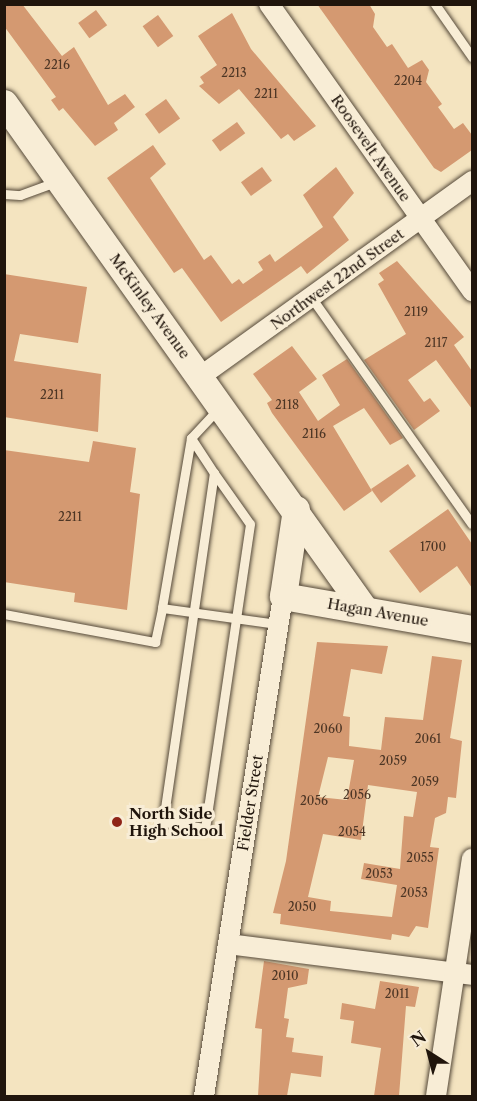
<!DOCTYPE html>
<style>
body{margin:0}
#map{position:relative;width:477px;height:1101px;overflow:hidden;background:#f4e4c0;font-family:"Libre Caslon Text",serif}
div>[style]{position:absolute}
.building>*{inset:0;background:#d49971;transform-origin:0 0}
.roads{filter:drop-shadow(0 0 2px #554939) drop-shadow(0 0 2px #554939)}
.lane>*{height:9px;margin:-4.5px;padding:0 4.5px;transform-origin:4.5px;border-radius:4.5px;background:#f8edd6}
.street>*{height:20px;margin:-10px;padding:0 10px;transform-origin:10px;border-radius:10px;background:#f8edd6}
.secondary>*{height:27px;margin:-13.5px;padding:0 13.5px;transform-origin:13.5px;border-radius:13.5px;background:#f8edd6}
.dots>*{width:16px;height:16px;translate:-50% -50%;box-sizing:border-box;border:3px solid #f8edd6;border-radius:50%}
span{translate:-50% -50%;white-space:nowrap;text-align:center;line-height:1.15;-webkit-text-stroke:6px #f8edd6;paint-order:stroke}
.number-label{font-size:12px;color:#4d3625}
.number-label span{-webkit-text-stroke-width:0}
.street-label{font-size:15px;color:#20150c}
.poi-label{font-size:15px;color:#20150c;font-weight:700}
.left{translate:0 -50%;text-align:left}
.frame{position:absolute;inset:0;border:6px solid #20150c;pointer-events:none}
.north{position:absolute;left:399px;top:1023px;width:60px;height:60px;-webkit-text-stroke:4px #f8edd6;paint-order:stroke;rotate:324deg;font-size:16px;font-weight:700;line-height:24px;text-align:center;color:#20150c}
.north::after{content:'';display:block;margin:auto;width:21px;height:27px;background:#20150c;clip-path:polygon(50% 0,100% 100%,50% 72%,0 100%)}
</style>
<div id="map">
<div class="building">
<div style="clip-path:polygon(4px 4px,22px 4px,62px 56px,74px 47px,108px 105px,125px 94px,135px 107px,114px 123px,118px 130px,95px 146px,63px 108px,59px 111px,51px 100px,56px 97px,4px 26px)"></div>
<div style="clip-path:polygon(317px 4px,369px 4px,375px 14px,373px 27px,387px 47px,392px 44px,408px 68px,422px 60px,429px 70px,426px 82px,442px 104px,438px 107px,454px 129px,463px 123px,472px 135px,472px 150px,441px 172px,434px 168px)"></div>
<div style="left:96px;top:10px;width:19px;height:22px;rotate:54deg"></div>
<div style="clip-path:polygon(232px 13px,251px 49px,316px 126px,294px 141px,288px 134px,281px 139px,239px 89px,219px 104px,199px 86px,204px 83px,200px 77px,217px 65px,198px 36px)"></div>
<div style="left:158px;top:15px;width:26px;height:19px;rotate:54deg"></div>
<div style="left:166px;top:99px;width:24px;height:26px;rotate:54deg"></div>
<div style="left:237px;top:122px;width:14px;height:31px;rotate:54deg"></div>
<div style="clip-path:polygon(153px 145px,166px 164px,150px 178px,204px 260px,211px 255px,232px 284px,239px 279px,243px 284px,263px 270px,258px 262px,270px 254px,275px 262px,323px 227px,303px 195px,336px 167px,354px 193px,333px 217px,349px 240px,307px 274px,301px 266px,221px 322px,182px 268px,174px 273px,107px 178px)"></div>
<div style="left:262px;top:167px;width:17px;height:26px;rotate:54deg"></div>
<div style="clip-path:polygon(397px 261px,464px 337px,454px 345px,472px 371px,472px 409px,436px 360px,408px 380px,424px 402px,430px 398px,440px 411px,414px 430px,364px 360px,406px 334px,378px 284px,384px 280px,379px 273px)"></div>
<div style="clip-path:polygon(4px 274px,87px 287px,78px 343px,20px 334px,14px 361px,101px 374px,98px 432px,4px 417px)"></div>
<div style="clip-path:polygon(292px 346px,317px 379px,299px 392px,318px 421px,340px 405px,322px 375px,347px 359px,403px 438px,390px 445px,364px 408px,333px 426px,372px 491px,344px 511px,272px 413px,267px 403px,272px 400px,253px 374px)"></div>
<div style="clip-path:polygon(93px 441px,136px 448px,130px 492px,140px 494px,127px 610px,74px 602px,75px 593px,4px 582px,4px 450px,89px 462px)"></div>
<div style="clip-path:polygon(408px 464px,416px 476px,381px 503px,371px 489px)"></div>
<div style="clip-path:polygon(448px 509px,472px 544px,472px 588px,457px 566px,420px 593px,389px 551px)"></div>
<div style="clip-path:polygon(evenodd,317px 642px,388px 646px,382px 674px,351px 669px,343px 716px,350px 717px,349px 746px,381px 750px,385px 717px,423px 720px,432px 656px,462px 660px,450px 738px,462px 741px,456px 798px,448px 797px,446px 813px,435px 818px,430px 847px,439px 848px,428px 928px,416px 926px,409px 937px,392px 934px,391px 940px,280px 924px,281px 914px,273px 913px,286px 861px,317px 642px,328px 757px,354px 760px,347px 800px,318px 797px,328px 757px,317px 642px,368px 785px,417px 792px,413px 817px,404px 816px,400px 869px,364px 863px,361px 879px,397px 885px,392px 917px,330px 911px,331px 901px,308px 897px,323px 834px,361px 840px,368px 785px)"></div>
<div style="clip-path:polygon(264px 961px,309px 969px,307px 984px,288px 988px,284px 1018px,289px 1019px,286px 1037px,294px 1038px,292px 1052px,323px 1056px,321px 1077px,291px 1073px,287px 1096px,258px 1096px,262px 1029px,255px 1028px)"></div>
<div style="clip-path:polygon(380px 981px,419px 987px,415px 1007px,406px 1006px,399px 1096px,374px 1096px,381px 1048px,351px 1043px,354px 1021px,340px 1019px,342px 1003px,375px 1009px)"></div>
</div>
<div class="roads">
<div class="lane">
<div style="left:435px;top:4px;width:65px;rotate:55.1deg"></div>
<div style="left:4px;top:194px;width:16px;rotate:4deg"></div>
<div style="left:20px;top:195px;width:40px;rotate:-20.2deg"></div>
<div style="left:311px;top:297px;width:278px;rotate:54.7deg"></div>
<div style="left:218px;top:409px;width:40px;rotate:133deg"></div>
<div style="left:191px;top:438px;width:172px;rotate:99.7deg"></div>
<div style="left:162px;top:608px;width:117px;rotate:7.9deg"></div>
<div style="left:191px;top:438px;width:42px;rotate:56.7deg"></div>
<div style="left:214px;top:473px;width:62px;rotate:54.8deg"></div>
<div style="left:250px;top:524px;width:307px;rotate:98.4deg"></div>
<div style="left:205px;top:828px;width:42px;rotate:-171.9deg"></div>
<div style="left:163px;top:822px;width:353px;rotate:-81.7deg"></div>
<div style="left:4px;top:614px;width:154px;rotate:10.5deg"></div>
<div style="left:155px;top:642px;width:35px;rotate:-78deg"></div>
</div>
<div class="street">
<div style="left:269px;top:4px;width:352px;rotate:54.7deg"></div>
<div style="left:201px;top:376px;width:334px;rotate:-35.7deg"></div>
<div style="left:228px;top:944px;width:246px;rotate:7.2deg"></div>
<div style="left:204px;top:1096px;width:506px;rotate:-81.02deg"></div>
<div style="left:436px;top:1096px;width:240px;rotate:-81.4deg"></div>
</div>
<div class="secondary">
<div style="left:4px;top:103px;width:622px;rotate:54.55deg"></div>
<div style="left:296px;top:509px;width:88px;rotate:98.5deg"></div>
<div style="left:283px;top:596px;width:192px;rotate:9.9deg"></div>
</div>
</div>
<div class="dots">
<div style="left:117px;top:822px;background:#8f2418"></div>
</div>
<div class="number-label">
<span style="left:57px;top:65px">2216</span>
<span style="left:234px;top:73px">2213</span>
<span style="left:408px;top:81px">2204</span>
<span style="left:266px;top:94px">2211</span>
<span style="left:416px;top:312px">2119</span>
<span style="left:436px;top:343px">2117</span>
<span style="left:52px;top:395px">2211</span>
<span style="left:287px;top:405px">2118</span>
<span style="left:314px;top:434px">2116</span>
<span style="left:70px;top:517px">2211</span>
<span style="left:433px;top:547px">1700</span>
<span style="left:328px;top:729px">2060</span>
<span style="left:428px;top:739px">2061</span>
<span style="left:393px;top:761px">2059</span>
<span style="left:425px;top:782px">2059</span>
<span style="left:357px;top:795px">2056</span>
<span style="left:314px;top:801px">2056</span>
<span style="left:352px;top:832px">2054</span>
<span style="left:420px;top:858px">2055</span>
<span style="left:379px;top:874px">2053</span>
<span style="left:414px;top:893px">2053</span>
<span style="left:302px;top:907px">2050</span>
<span style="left:285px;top:976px">2010</span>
<span style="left:397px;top:994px">2011</span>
</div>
<div class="street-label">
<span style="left:371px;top:148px;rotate:55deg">Roosevelt Avenue</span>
<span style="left:337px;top:279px;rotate:-36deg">Northwest 22nd Street</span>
<span style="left:150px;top:306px;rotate:54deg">McKinley Avenue</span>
<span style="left:378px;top:612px;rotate:10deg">Hagan Avenue</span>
<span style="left:250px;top:803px;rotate:-81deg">Fielder Street</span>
</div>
<div class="poi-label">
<span class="left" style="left:129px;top:822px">North Side<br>High School</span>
</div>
<div class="frame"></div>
<div class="north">N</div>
</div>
